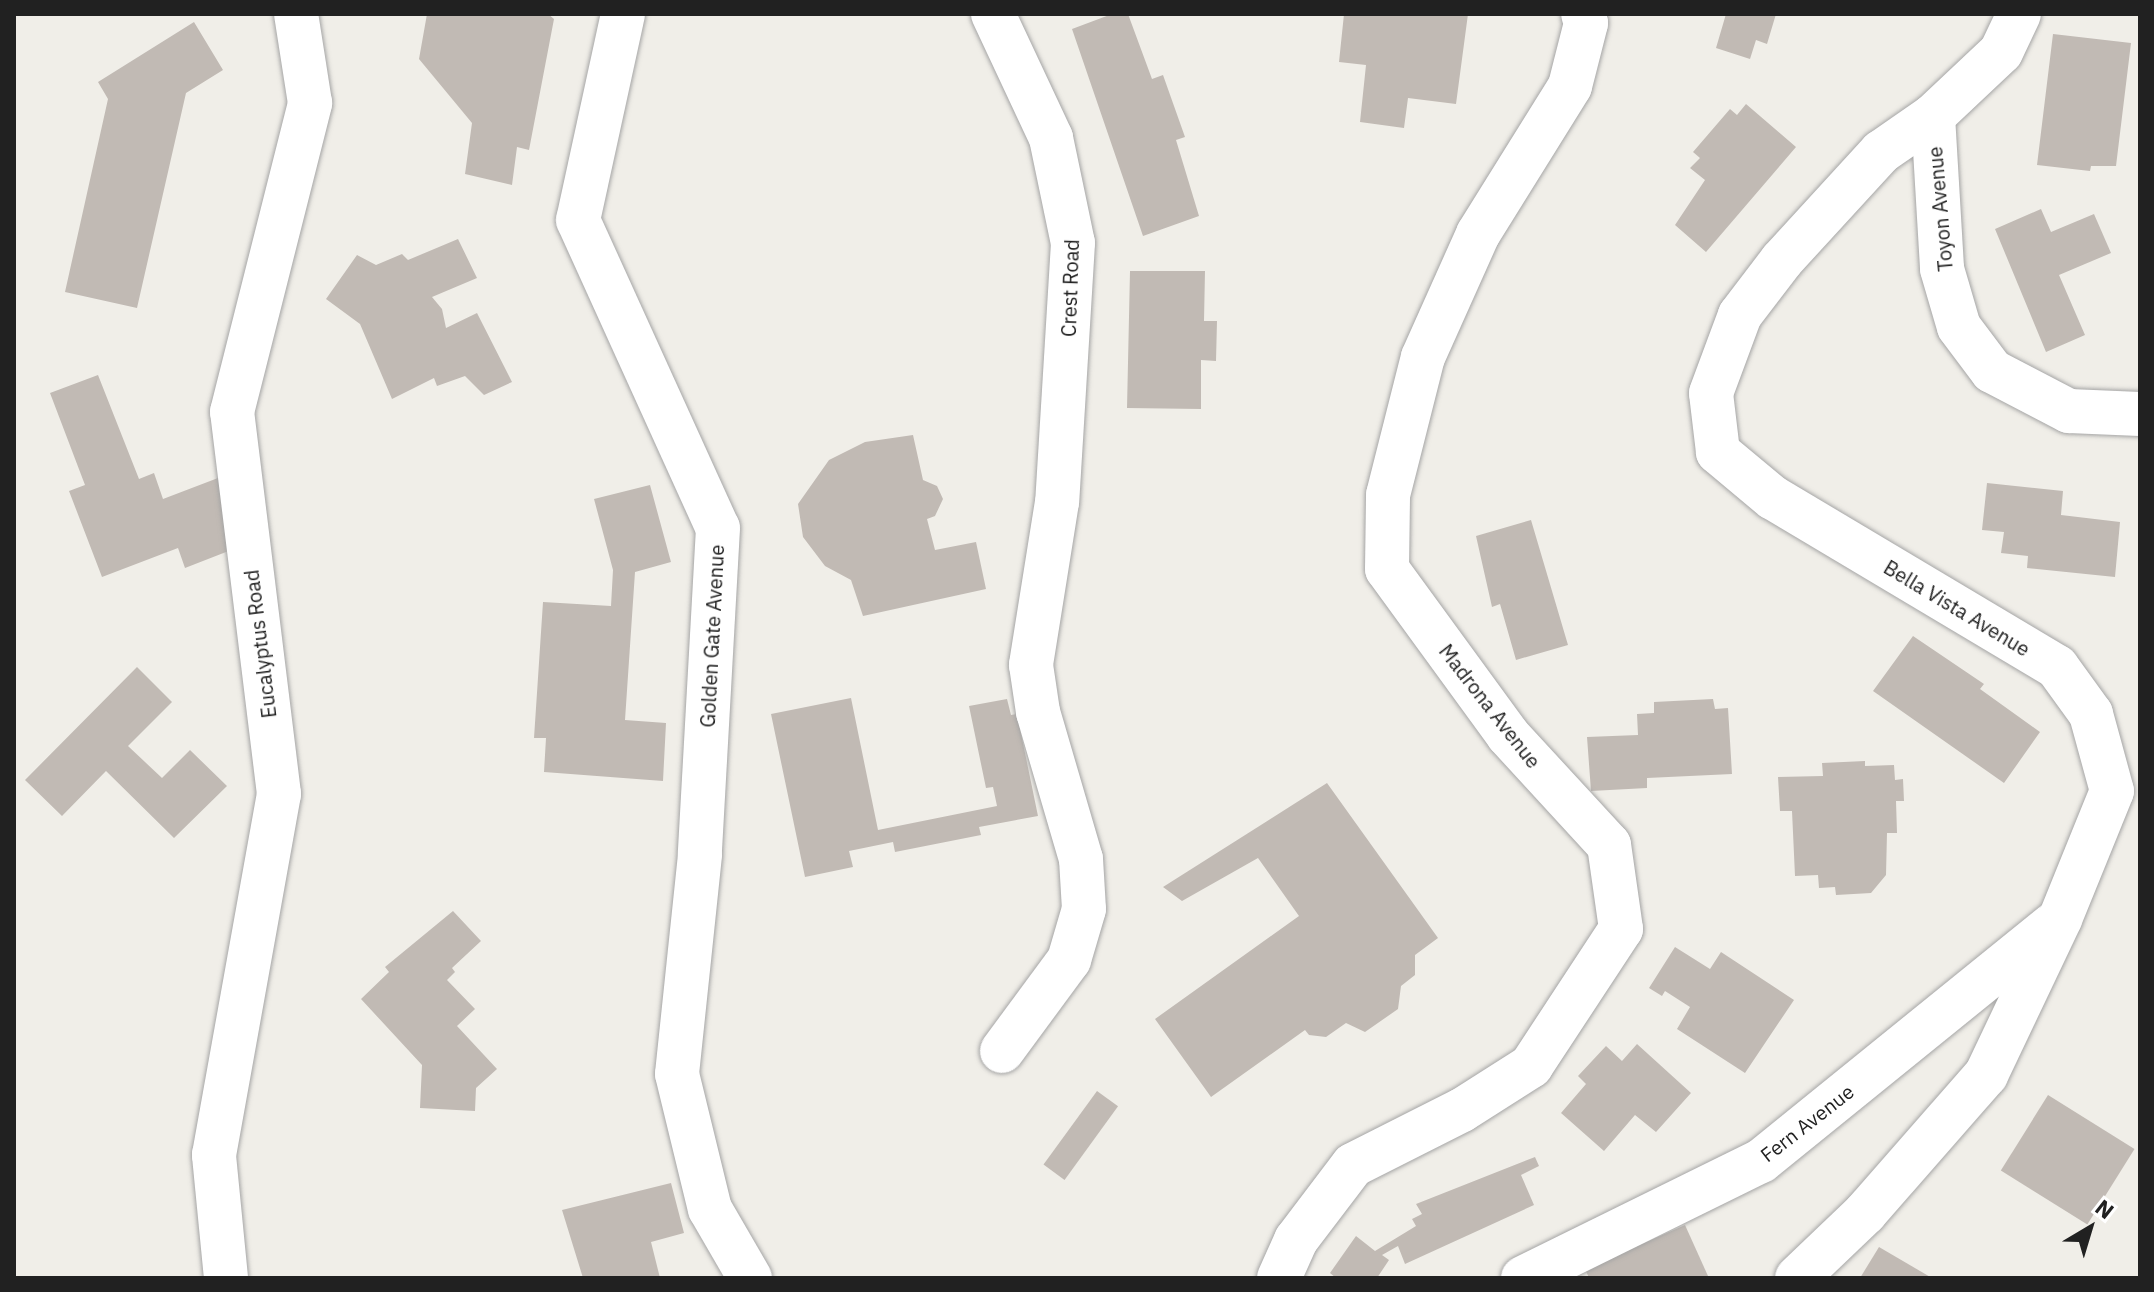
<!DOCTYPE html>
<style>
body{margin:0}
#map{position:relative;width:2154px;height:1292px;overflow:hidden;background:#f0eee8;font-family:"IBM Plex Sans",sans-serif}
div>[style]{position:absolute}
.building>*{inset:0;background:#c1bab4;transform-origin:0 0}
.roads{filter:drop-shadow(0 0 2px #a5a5a5) drop-shadow(0 0 2px #a5a5a5)}
.minor>*{height:44px;margin:-22px;padding:0 22px;transform-origin:22px;border-radius:22px;background:#fff}
span{translate:-50% -50%;white-space:nowrap;text-align:center;line-height:1.15;-webkit-text-stroke:8px #fff;paint-order:stroke}
.street-label{font-size:20px;color:#212121}
.frame{position:absolute;inset:0;border:16px solid #212121;pointer-events:none}
.north{position:absolute;left:2050px;top:1188px;width:80px;height:80px;-webkit-text-stroke:6px #fff;paint-order:stroke;rotate:38deg;font-size:22px;font-weight:700;line-height:32px;text-align:center;color:#212121}
.north::after{content:'';display:block;margin:auto;width:28px;height:36px;background:#212121;clip-path:polygon(50% 0,100% 100%,50% 72%,0 100%)}
</style>
<div id="map">
<div class="building">
<div style="clip-path:polygon(427px 14px,548px 14px,554px 19px,529px 150px,517px 147px,512px 185px,465px 174px,472px 123px,419px 59px)"></div>
<div style="clip-path:polygon(1112px 14px,1128px 14px,1152px 79px,1163px 75px,1185px 137px,1176px 140px,1199px 216px,1143px 236px,1072px 29px)"></div>
<div style="clip-path:polygon(1344px 14px,1468px 14px,1456px 104px,1408px 98px,1404px 128px,1360px 122px,1366px 65px,1339px 62px)"></div>
<div style="clip-path:polygon(1726px 14px,1776px 14px,1767px 44px,1756px 40px,1750px 59px,1716px 48px)"></div>
<div style="clip-path:polygon(194px 22px,223px 70px,186px 93px,137px 308px,65px 292px,108px 99px,98px 82px)"></div>
<div style="clip-path:polygon(2053px 34px,2131px 43px,2116px 166px,2091px 166px,2090px 171px,2037px 165px)"></div>
<div style="clip-path:polygon(1746px 104px,1796px 147px,1706px 252px,1675px 225px,1705px 180px,1690px 168px,1700px 158px,1693px 152px,1730px 109px,1737px 115px)"></div>
<div style="clip-path:polygon(2041px 209px,2051px 232px,2094px 214px,2111px 253px,2059px 275px,2085px 335px,2046px 352px,1995px 229px)"></div>
<div style="clip-path:polygon(458px 239px,477px 278px,432px 297px,442px 309px,446px 328px,477px 313px,512px 382px,484px 395px,465px 376px,437px 386px,434px 378px,392px 399px,360px 324px,326px 299px,357px 255px,376px 265px,402px 254px,408px 260px)"></div>
<div style="clip-path:polygon(1130px 271px,1205px 271px,1204px 321px,1217px 321px,1216px 361px,1201px 360px,1201px 409px,1127px 408px)"></div>
<div style="clip-path:polygon(98px 375px,139px 479px,154px 473px,163px 499px,218px 478px,244px 545px,185px 568px,178px 548px,102px 577px,69px 491px,85px 485px,50px 393px)"></div>
<div style="clip-path:polygon(913px 435px,923px 480px,937px 486px,943px 499px,935px 516px,927px 519px,935px 550px,976px 542px,986px 589px,863px 616px,851px 580px,825px 566px,803px 537px,798px 504px,829px 460px,865px 442px)"></div>
<div style="clip-path:polygon(1987px 483px,2063px 491px,2061px 515px,2120px 522px,2115px 577px,2027px 568px,2028px 556px,2001px 553px,2004px 532px,1982px 530px)"></div>
<div style="clip-path:polygon(650px 485px,671px 562px,635px 572px,625px 720px,666px 723px,663px 781px,544px 772px,546px 738px,534px 738px,543px 602px,611px 606px,613px 570px,594px 499px)"></div>
<div style="clip-path:polygon(1531px 520px,1568px 645px,1516px 660px,1500px 604px,1492px 607px,1476px 536px)"></div>
<div style="clip-path:polygon(1913px 636px,1984px 684px,1980px 689px,2040px 732px,2004px 783px,1873px 691px)"></div>
<div style="clip-path:polygon(137px 667px,172px 702px,128px 746px,162px 778px,190px 750px,227px 786px,174px 838px,106px 771px,62px 816px,25px 780px)"></div>
<div style="clip-path:polygon(851px 698px,878px 830px,997px 806px,993px 787px,986px 788px,969px 706px,1007px 699px,1011px 715px,1017px 714px,1038px 816px,979px 827px,981px 835px,895px 852px,893px 842px,849px 851px,853px 867px,805px 877px,771px 714px)"></div>
<div style="clip-path:polygon(1713px 699px,1715px 709px,1728px 708px,1732px 774px,1647px 778px,1647px 788px,1591px 791px,1587px 737px,1638px 735px,1637px 714px,1654px 713px,1654px 702px)"></div>
<div style="clip-path:polygon(1865px 761px,1865px 766px,1894px 765px,1895px 780px,1903px 779px,1904px 801px,1896px 801px,1897px 833px,1887px 833px,1886px 875px,1871px 893px,1836px 895px,1835px 887px,1819px 888px,1818px 875px,1795px 876px,1792px 811px,1780px 811px,1778px 777px,1823px 776px,1822px 763px)"></div>
<div style="clip-path:polygon(1327px 783px,1438px 938px,1415px 955px,1415px 975px,1401px 986px,1398px 1009px,1365px 1032px,1346px 1023px,1326px 1037px,1309px 1035px,1305px 1030px,1211px 1097px,1155px 1019px,1299px 916px,1258px 858px,1182px 901px,1163px 887px)"></div>
<div style="clip-path:polygon(453px 911px,481px 941px,452px 968px,455px 972px,447px 980px,475px 1009px,457px 1026px,497px 1069px,476px 1088px,475px 1111px,420px 1108px,422px 1065px,361px 999px,389px 972px,385px 967px)"></div>
<div style="clip-path:polygon(1675px 947px,1710px 969px,1721px 952px,1794px 1000px,1745px 1073px,1677px 1029px,1690px 1007px,1665px 991px,1662px 996px,1649px 988px)"></div>
<div style="clip-path:polygon(1637px 1044px,1691px 1093px,1656px 1132px,1635px 1115px,1604px 1151px,1561px 1113px,1586px 1084px,1578px 1076px,1606px 1046px,1622px 1061px)"></div>
<div style="left:1097px;top:1091px;width:26px;height:91px;rotate:36deg"></div>
<div style="left:2048px;top:1095px;width:102px;height:89px;rotate:32deg"></div>
<div style="clip-path:polygon(1535px 1157px,1539px 1166px,1521px 1175px,1534px 1205px,1405px 1264px,1398px 1246px,1382px 1255px,1389px 1260px,1377px 1278px,1336px 1278px,1330px 1273px,1356px 1236px,1375px 1251px,1416px 1226px,1412px 1219px,1422px 1214px,1416px 1204px)"></div>
<div style="clip-path:polygon(671px 1183px,684px 1233px,651px 1242px,660px 1278px,583px 1278px,562px 1210px)"></div>
<div style="clip-path:polygon(1685px 1225px,1708px 1276px,1589px 1278px,1585px 1269px)"></div>
<div style="clip-path:polygon(1879px 1247px,1932px 1278px,1860px 1278px)"></div>
</div>
<div class="roads">
<div class="minor">
<div style="left:623px;top:14px;width:211px;rotate:102.3deg"></div>
<div style="left:578px;top:220px;width:338px;rotate:65.6deg"></div>
<div style="left:718px;top:528px;width:327px;rotate:93.2deg"></div>
<div style="left:700px;top:855px;width:220px;rotate:96deg"></div>
<div style="left:677px;top:1074px;width:139px;rotate:76.3deg"></div>
<div style="left:710px;top:1209px;width:80px;rotate:59.9deg"></div>
<div style="left:993px;top:14px;width:137px;rotate:64.9deg"></div>
<div style="left:1051px;top:138px;width:107px;rotate:78.2deg"></div>
<div style="left:1073px;top:243px;width:259px;rotate:93.5deg"></div>
<div style="left:1057px;top:502px;width:165px;rotate:99.1deg"></div>
<div style="left:1031px;top:665px;width:48px;rotate:81.5deg"></div>
<div style="left:1038px;top:712px;width:153px;rotate:73.7deg"></div>
<div style="left:1081px;top:859px;width:50px;rotate:86.6deg"></div>
<div style="left:1084px;top:909px;width:53px;rotate:106.4deg"></div>
<div style="left:1069px;top:960px;width:113px;rotate:126.4deg"></div>
<div style="left:1933px;top:116px;width:153px;rotate:86.6deg"></div>
<div style="left:1942px;top:269px;width:60px;rotate:73.7deg"></div>
<div style="left:1959px;top:327px;width:55px;rotate:53.1deg"></div>
<div style="left:1992px;top:371px;width:87px;rotate:27.5deg"></div>
<div style="left:2069px;top:411px;width:71px;rotate:2.4deg"></div>
<div style="left:226px;top:1278px;width:124px;rotate:-95.6deg"></div>
<div style="left:214px;top:1155px;width:367px;rotate:-79.8deg"></div>
<div style="left:279px;top:794px;width:385px;rotate:-97deg"></div>
<div style="left:232px;top:412px;width:319px;rotate:-75.8deg"></div>
<div style="left:310px;top:103px;width:90px;rotate:-98.9deg"></div>
<div style="left:1279px;top:1278px;width:42px;rotate:-65.9deg"></div>
<div style="left:1296px;top:1240px;width:94px;rotate:-52.8deg"></div>
<div style="left:1353px;top:1165px;width:122px;rotate:-26.8deg"></div>
<div style="left:1462px;top:1110px;width:82px;rotate:-32.5deg"></div>
<div style="left:1531px;top:1066px;width:164px;rotate:-56.7deg"></div>
<div style="left:1621px;top:929px;width:85px;rotate:-98.1deg"></div>
<div style="left:1609px;top:845px;width:149px;rotate:-132.6deg"></div>
<div style="left:1508px;top:735px;width:205px;rotate:-126.1deg"></div>
<div style="left:1387px;top:569px;width:74px;rotate:-89.2deg"></div>
<div style="left:1388px;top:495px;width:142px;rotate:-75.8deg"></div>
<div style="left:1423px;top:357px;width:135px;rotate:-65.9deg"></div>
<div style="left:1478px;top:234px;width:174px;rotate:-58.1deg"></div>
<div style="left:1570px;top:86px;width:65px;rotate:-75.7deg"></div>
<div style="left:1586px;top:23px;width:9px;rotate:-108deg"></div>
<div style="left:1523px;top:1278px;width:265px;rotate:-26.2deg"></div>
<div style="left:1761px;top:1161px;width:375px;rotate:-39deg"></div>
<div style="left:1797px;top:1278px;width:94px;rotate:-43.7deg"></div>
<div style="left:1865px;top:1213px;width:184px;rotate:-48.8deg"></div>
<div style="left:1986px;top:1075px;width:173px;rotate:-64.6deg"></div>
<div style="left:2060px;top:919px;width:138px;rotate:-67.9deg"></div>
<div style="left:2112px;top:791px;width:80px;rotate:-105.3deg"></div>
<div style="left:2091px;top:714px;width:58px;rotate:-125.9deg"></div>
<div style="left:2057px;top:667px;width:330px;rotate:-149.2deg"></div>
<div style="left:1773px;top:498px;width:72px;rotate:-140.1deg"></div>
<div style="left:1718px;top:452px;width:59px;rotate:-96.8deg"></div>
<div style="left:1711px;top:393px;width:83px;rotate:-69.6deg"></div>
<div style="left:1740px;top:315px;width:69px;rotate:-52.6deg"></div>
<div style="left:1782px;top:260px;width:147px;rotate:-47.5deg"></div>
<div style="left:1881px;top:152px;width:63px;rotate:-34.7deg"></div>
<div style="left:1933px;top:116px;width:93px;rotate:-43.3deg"></div>
<div style="left:2001px;top:52px;width:42px;rotate:-64.7deg"></div>
</div>
</div>
<div class="street-label">
<span style="left:1940px;top:209px;rotate:-95deg">Toyon Avenue</span>
<span style="left:1070px;top:288px;rotate:-88deg">Crest Road</span>
<span style="left:1957px;top:608px;rotate:31deg">Bella Vista Avenue</span>
<span style="left:712px;top:636px;rotate:-87deg">Golden Gate Avenue</span>
<span style="left:260px;top:644px;rotate:-97deg">Eucalyptus Road</span>
<span style="left:1490px;top:706px;rotate:52deg">Madrona Avenue</span>
<span style="left:1807px;top:1123px;rotate:-38deg">Fern Avenue</span>
</div>
<div class="frame"></div>
<div class="north">N</div>
</div>
